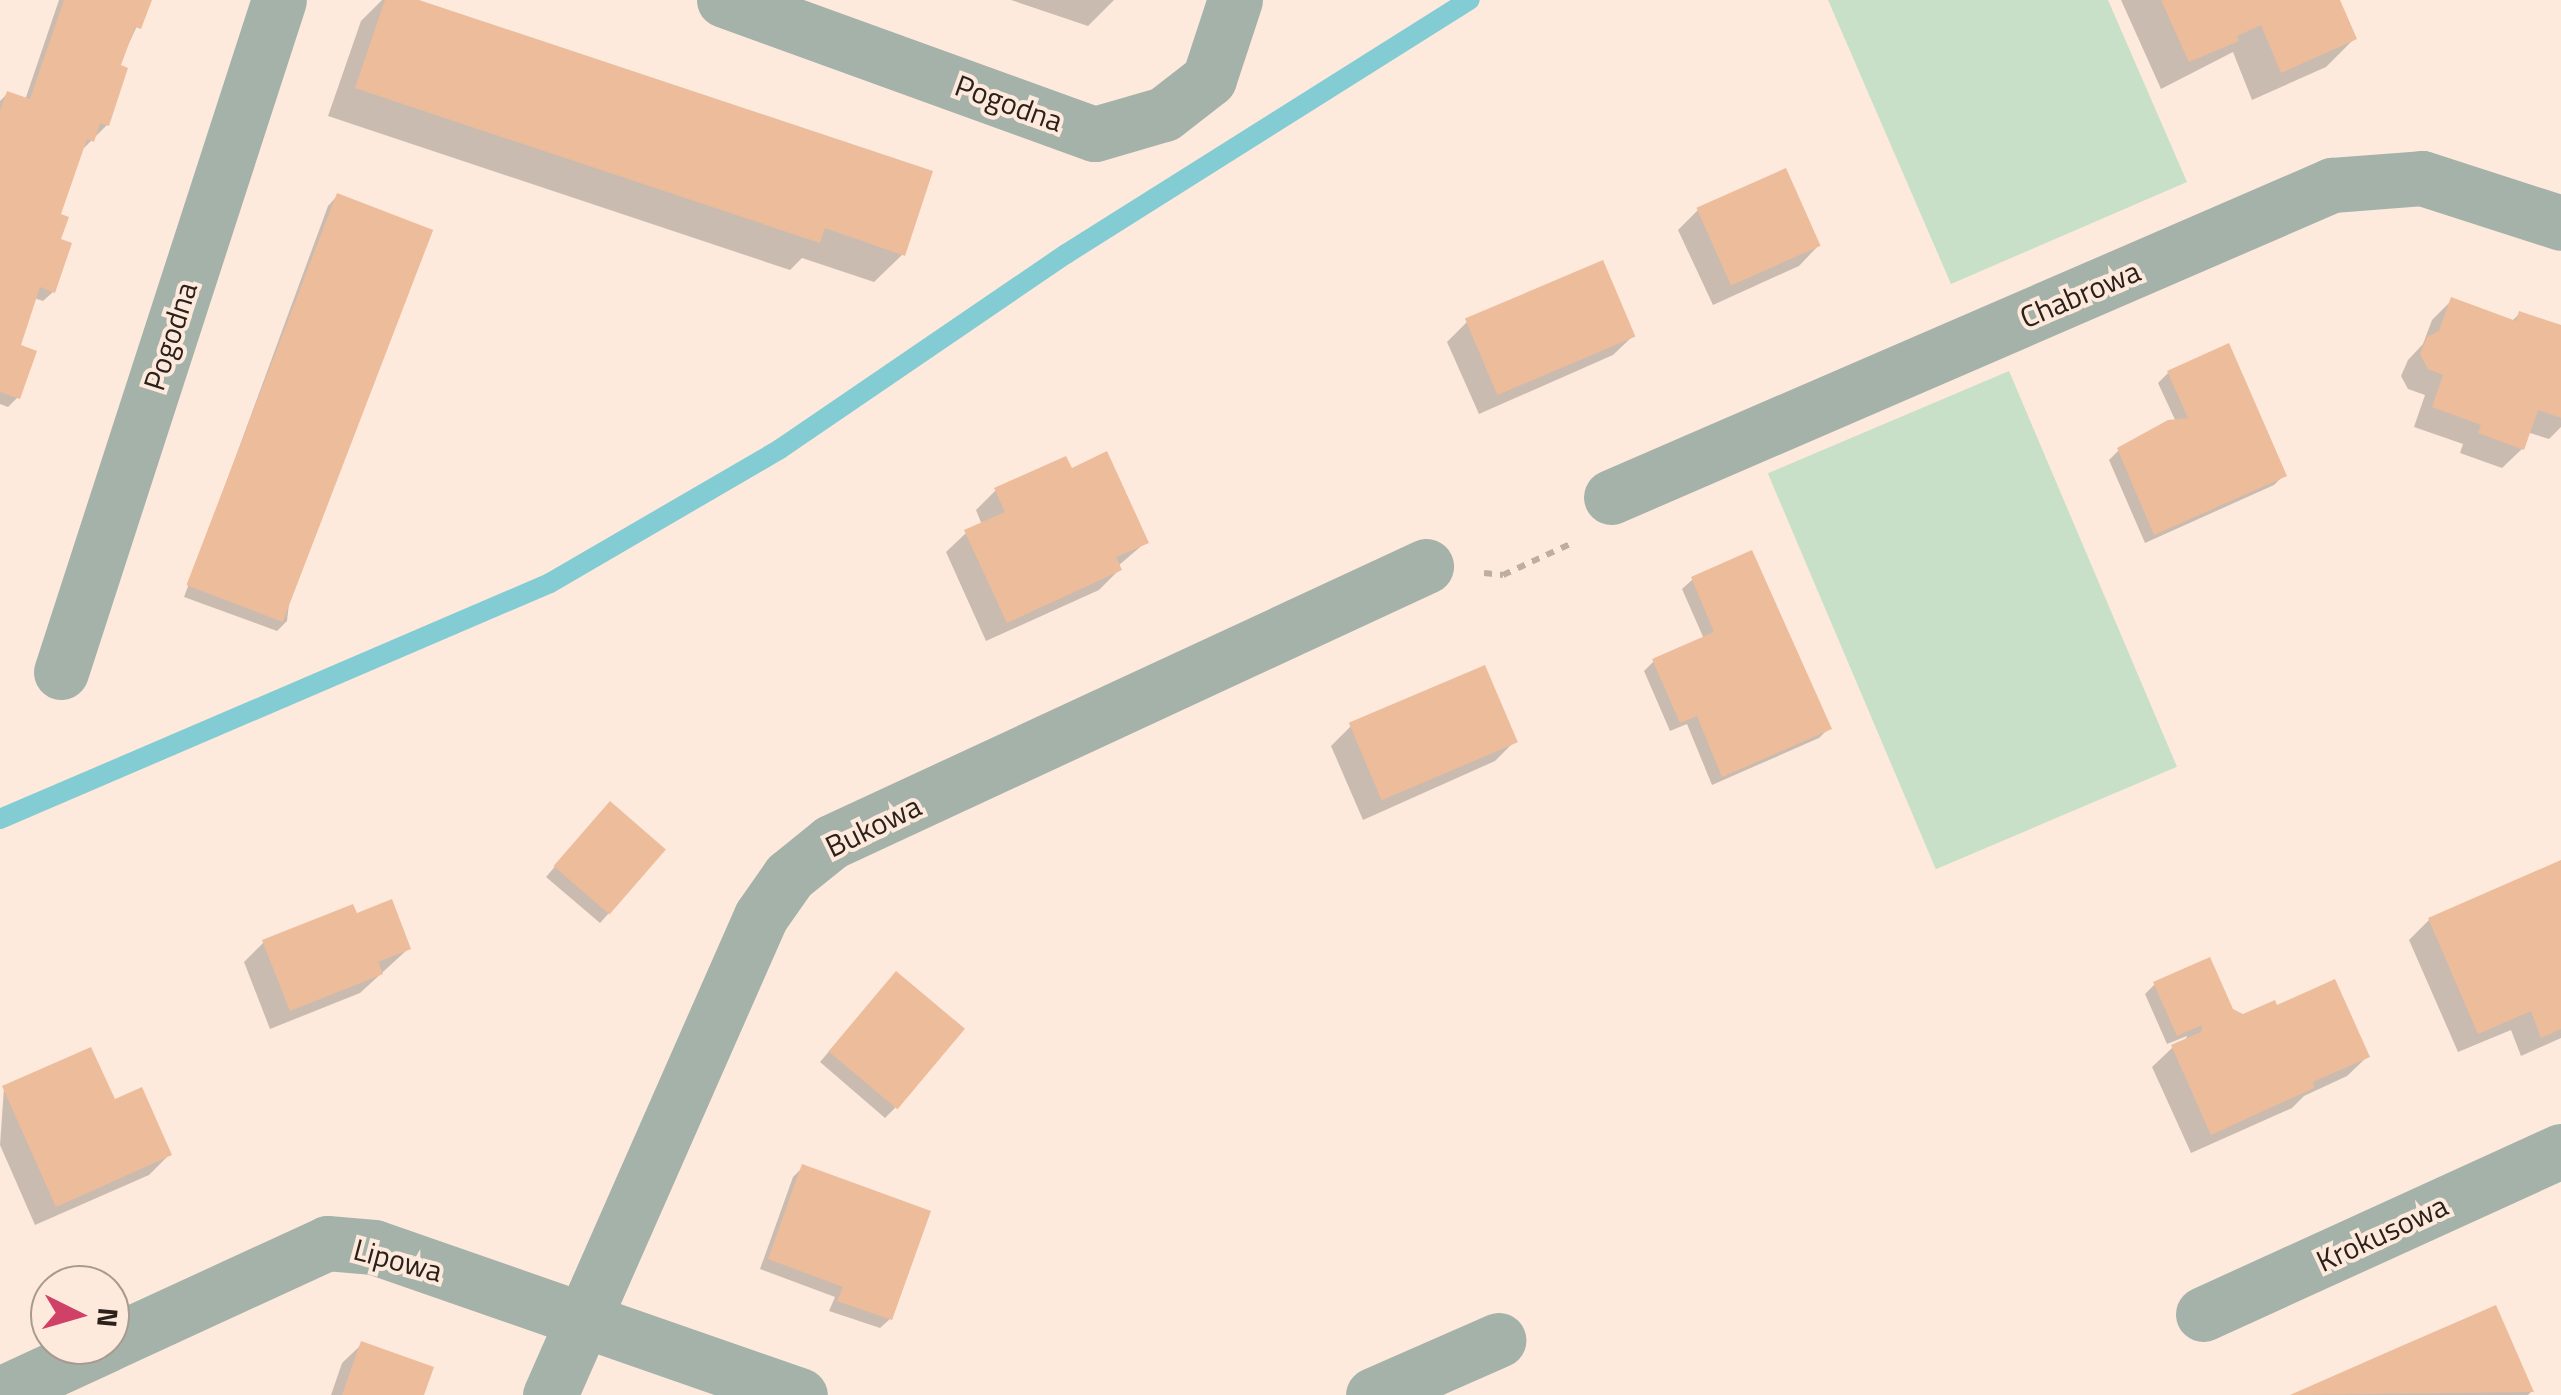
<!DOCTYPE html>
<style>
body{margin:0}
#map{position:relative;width:2561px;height:1395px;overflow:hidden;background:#fdeadd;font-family:"Titillium Web",sans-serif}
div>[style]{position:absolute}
.green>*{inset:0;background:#c7e0c7;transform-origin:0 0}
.shadow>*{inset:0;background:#0003}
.stream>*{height:20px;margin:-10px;padding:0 10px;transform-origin:10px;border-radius:10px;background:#84ccd4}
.building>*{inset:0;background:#edbc9b;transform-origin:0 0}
.path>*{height:6px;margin-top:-3px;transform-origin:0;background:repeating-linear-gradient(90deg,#bdada2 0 8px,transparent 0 16px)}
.minor>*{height:55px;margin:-27.5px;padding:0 27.5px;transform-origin:27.5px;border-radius:27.5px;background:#a4b2a9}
span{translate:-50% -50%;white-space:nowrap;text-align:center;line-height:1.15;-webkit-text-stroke:8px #fdeadd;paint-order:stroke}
.street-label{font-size:30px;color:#2c211a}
.north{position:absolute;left:30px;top:1265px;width:100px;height:100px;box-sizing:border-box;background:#fdeadd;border:2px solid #a99a8f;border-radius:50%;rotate:95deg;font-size:28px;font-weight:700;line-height:40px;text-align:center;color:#2c211a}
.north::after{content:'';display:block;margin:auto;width:35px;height:45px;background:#d04168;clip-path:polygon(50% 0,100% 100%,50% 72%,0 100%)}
</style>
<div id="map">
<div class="green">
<div style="clip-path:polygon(1828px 0,2108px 0,2187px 182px,1951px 284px)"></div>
<div style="left:2009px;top:371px;width:430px;height:262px;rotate:67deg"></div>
</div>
<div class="shadow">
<div style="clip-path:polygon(59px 0,149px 0,118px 67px,107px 125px,82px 150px,58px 216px,53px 292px,43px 301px,34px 298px,18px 346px,18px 397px,8px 407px,0 404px,0 101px,7px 94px,25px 100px)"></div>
<div style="clip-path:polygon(382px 0,411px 0,903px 254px,874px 282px,802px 258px,790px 270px,328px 116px,361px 21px)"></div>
<div style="clip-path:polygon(1011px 0,1114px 0,1088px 26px)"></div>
<div style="clip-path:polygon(2121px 0,2337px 0,2354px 39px,2326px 67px,2252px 100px,2233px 52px,2161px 89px)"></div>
<div style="clip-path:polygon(1785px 171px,1818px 246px,1799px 266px,1713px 305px,1678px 230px,1698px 210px)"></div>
<div style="clip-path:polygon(337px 196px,287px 621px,277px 631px,184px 597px,328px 206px)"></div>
<div style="clip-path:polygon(2452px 300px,2511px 322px,2519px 314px,2561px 328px,2561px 427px,2549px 439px,2527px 432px,2522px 449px,2502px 468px,2460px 453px,2463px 444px,2414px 427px,2425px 395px,2408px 389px,2401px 376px,2408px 360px,2423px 344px,2432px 320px)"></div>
<div style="clip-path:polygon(1467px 322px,1633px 336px,1613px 355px,1479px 414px,1447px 342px)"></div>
<div style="clip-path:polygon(2168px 373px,2284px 475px,2274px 485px,2145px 543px,2109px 460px,2119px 450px,2177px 424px,2158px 383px)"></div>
<div style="clip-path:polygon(1070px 471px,1146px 542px,1118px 566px,1119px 570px,1099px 590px,986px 641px,946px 552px,966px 533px,982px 525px,976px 510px,996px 490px)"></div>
<div style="clip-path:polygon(1751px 554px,1829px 728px,1819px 738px,1712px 785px,1687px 724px,1670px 731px,1644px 671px,1654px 661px,1704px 639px,1682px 589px,1692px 580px)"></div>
<div style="clip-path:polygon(1351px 726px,1515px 741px,1495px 761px,1363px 820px,1331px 746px)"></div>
<div style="clip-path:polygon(600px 814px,609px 913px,600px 923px,546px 877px)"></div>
<div style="clip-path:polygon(2561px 863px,2561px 1038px,2521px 1056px,2511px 1030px,2458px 1052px,2409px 940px,2429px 920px)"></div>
<div style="clip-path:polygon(356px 916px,408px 949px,360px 993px,270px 1029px,244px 962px,264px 942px)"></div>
<div style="clip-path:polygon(886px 984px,895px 1108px,885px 1118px,820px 1062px)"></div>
<div style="clip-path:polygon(2155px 984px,2231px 1011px,2367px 1057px,2347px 1076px,2304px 1096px,2292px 1108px,2191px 1153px,2152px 1067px,2172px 1048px,2185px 1042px,2187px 1036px,2167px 1044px,2145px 994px)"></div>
<div style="clip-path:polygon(4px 1088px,114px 1103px,169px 1155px,149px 1175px,35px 1225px,0 1145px)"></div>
<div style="clip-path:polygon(803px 1167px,890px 1319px,880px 1328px,829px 1311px,835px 1297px,760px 1269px,793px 1177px)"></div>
<div style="clip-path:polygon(2495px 1308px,2531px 1392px,2528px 1395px,2297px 1395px)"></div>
<div style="clip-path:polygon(362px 1344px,421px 1395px,331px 1395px,342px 1363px)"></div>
</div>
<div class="stream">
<div style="left:0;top:819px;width:598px;rotate:-23.22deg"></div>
<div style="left:550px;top:583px;width:266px;rotate:-30.2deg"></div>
<div style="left:780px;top:449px;width:346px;rotate:-34.3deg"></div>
<div style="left:1066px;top:254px;width:477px;rotate:-32.2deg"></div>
</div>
<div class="building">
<div style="clip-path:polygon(64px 0,152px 0,141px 29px,135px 27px,121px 65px,128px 68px,109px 126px,100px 123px,94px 142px,87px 139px,61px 214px,69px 217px,61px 239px,72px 243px,55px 293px,40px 287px,21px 345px,37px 351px,20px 399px,0 392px,0 111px,7px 91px,30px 99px)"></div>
<div style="clip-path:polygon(385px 0,419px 0,933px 171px,905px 256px,825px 228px,820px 243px,355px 88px)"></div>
<div style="clip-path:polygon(2161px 0,2340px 0,2357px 39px,2281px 73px,2261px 25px,2237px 36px,2239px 41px,2189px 62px)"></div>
<div style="left:1786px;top:168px;width:85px;height:98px;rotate:66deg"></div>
<div style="left:337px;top:193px;width:103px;height:420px;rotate:21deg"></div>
<div style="left:1603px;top:260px;width:83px;height:150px;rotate:67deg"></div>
<div style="clip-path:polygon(2451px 297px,2516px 321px,2519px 311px,2561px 325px,2561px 418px,2538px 410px,2524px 450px,2478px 433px,2481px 425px,2432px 407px,2443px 375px,2428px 369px,2420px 354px,2427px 337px,2439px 331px)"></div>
<div style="clip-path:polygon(2229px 343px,2287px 476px,2154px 535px,2117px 448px,2168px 420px,2188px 418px,2167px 371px)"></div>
<div style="clip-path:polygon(1107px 451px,1149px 543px,1116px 557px,1122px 570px,1007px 623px,964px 530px,1005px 512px,994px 488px,1066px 456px,1072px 468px)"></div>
<div style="clip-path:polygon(1752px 550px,1832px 729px,1722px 777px,1697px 716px,1680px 723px,1652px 659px,1714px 632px,1691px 577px)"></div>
<div style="left:1485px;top:665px;width:84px;height:148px;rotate:67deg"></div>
<div style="left:610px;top:801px;width:74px;height:86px;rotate:41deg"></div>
<div style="clip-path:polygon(2561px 860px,2561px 1029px,2541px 1038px,2531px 1011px,2478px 1034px,2428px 918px)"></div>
<div style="clip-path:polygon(392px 899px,411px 949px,378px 962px,383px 974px,290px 1011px,262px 940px,353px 904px,357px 913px)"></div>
<div style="clip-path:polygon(2210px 957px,2233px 1009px,2243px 1014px,2275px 1000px,2277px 1005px,2335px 979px,2370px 1057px,2313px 1082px,2314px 1088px,2211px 1135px,2171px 1045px,2201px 1032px,2202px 1025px,2177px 1036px,2153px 982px)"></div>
<div style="left:896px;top:971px;width:90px;height:105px;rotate:40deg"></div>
<div style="clip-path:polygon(91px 1047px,115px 1099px,142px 1087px,172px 1155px,56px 1207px,2px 1086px)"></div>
<div style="clip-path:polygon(802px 1164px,931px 1211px,892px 1320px,837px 1301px,843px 1287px,768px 1259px)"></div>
<div style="clip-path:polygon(2496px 1305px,2534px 1392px,2290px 1395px,2390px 1351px)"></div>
<div style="clip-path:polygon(361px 1341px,434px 1367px,424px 1395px,342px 1395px)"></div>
</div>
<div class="path">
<div style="left:1484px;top:573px;width:19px;rotate:6deg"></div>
<div style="left:1503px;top:575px;width:74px;rotate:-24.8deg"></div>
</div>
<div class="minor">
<div style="left:724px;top:0;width:394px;rotate:19.9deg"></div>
<div style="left:1095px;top:134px;width:72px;rotate:-16.2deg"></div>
<div style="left:1164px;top:114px;width:57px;rotate:-37.9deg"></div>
<div style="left:1209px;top:79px;width:83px;rotate:-71.8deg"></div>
<div style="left:1611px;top:497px;width:786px;rotate:-23.4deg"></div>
<div style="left:2332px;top:185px;width:90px;rotate:-4.4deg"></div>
<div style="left:2422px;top:178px;width:146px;rotate:17.9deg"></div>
<div style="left:61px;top:672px;width:706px;rotate:-72.03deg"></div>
<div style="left:2203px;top:1314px;width:393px;rotate:-24.5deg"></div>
<div style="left:110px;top:1343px;width:239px;rotate:-24.7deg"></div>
<div style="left:327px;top:1243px;width:47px;rotate:4.9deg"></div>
<div style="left:374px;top:1247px;width:451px;rotate:19.2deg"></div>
<div style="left:0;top:1394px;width:117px;rotate:-24.8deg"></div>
<div style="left:550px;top:1395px;width:523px;rotate:-66.23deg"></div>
<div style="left:761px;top:916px;width:49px;rotate:-55deg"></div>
<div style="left:789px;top:876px;width:54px;rotate:-39deg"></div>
<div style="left:831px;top:842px;width:656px;rotate:-24.88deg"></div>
<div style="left:1373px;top:1395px;width:137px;rotate:-23.7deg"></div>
</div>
<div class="street-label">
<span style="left:1009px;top:103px;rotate:20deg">Pogodna</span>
<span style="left:2080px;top:294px;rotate:-23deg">Chabrowa</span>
<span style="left:170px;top:336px;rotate:-72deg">Pogodna</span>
<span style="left:873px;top:826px;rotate:-26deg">Bukowa</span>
<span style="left:2382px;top:1233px;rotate:-25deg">Krokusowa</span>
<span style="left:398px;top:1260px;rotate:15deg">Lipowa</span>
</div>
<div class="north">N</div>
</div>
